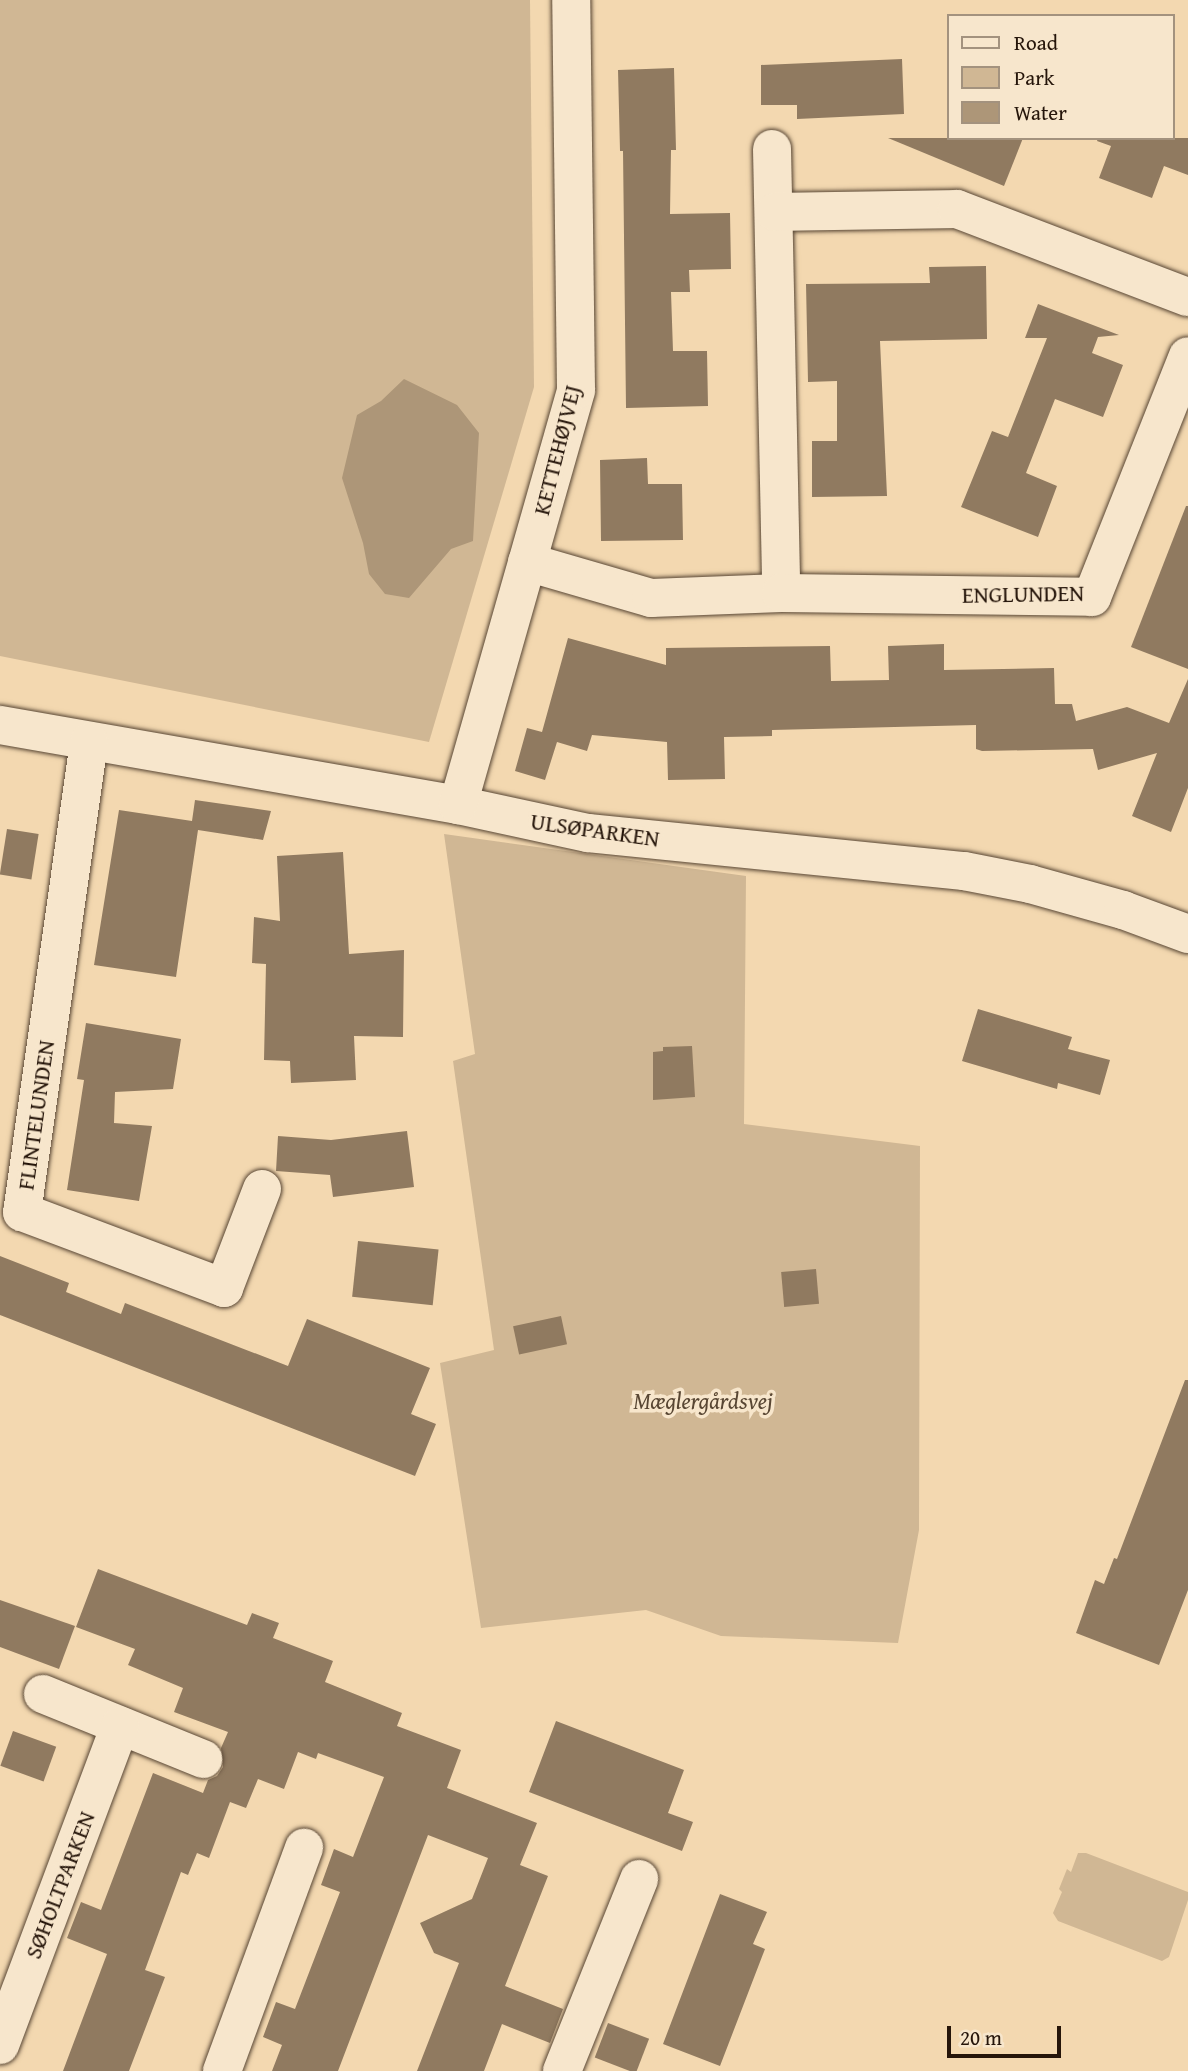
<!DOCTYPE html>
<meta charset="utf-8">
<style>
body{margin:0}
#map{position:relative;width:1188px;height:2071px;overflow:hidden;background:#f3d8b0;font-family:"Gentium Book Plus",serif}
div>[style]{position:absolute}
.green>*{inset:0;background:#d0b794}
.water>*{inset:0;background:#ad9678}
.building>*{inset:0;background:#907a60;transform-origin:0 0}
.roads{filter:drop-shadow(0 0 2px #584634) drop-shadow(0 0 2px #584634)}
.minor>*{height:38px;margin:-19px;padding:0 19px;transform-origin:19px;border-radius:19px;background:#f7e6cc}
span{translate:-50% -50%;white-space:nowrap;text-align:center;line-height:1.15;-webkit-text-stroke:7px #f7e6cc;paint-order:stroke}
.street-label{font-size:23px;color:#25150a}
.park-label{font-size:23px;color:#584633;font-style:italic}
.legend{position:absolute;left:947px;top:14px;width:228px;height:126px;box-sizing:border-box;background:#f7e6cc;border:2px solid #a3927e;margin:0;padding:9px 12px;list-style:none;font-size:21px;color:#25150a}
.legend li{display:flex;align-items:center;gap:14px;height:35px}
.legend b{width:35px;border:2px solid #a3927e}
.scale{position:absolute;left:947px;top:2026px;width:114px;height:32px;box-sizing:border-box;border:4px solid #25150a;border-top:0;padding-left:9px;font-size:21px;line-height:24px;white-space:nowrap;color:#25150a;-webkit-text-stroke:5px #f7e6cc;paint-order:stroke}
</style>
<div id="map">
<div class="green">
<div style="clip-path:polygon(0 0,530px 0,534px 387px,429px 742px,0 656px)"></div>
<div style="clip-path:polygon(444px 834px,746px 876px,744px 1124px,920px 1146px,919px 1530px,898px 1643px,721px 1636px,646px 1610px,481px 1628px,440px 1363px,494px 1350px,453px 1061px,475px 1054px)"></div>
<div style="clip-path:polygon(1078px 1853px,1086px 1853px,1188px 1892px,1188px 1900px,1169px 1957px,1162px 1961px,1058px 1921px,1053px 1913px,1062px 1892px,1059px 1889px,1067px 1869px,1071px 1872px)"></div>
</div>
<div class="water">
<div style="clip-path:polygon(404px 379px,457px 405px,479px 433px,473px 541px,451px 549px,409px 598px,385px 594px,369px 574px,363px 543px,342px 478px,357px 415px,381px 401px)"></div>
</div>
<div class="building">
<div style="clip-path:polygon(902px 59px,904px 114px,797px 119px,797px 105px,761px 105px,761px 65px)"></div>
<div style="clip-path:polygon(674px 68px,676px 150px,671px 150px,670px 214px,730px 213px,731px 269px,689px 270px,690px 292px,671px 292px,673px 351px,707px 351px,708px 406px,626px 408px,623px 151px,620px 151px,618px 70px)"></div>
<div style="clip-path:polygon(888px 138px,1023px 138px,1004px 186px)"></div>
<div style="clip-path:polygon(1098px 138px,1188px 138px,1188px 175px,1164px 166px,1152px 198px,1099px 178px,1111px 146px,1097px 141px)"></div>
<div style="clip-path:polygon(986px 266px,987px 339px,880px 341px,887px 496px,812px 497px,812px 441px,837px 441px,837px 381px,808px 382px,806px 284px,930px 283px,929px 267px)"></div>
<div style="clip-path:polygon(1038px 304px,1119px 335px,1098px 337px,1092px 353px,1123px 365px,1103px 417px,1055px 399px,1026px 473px,1057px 486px,1038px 537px,961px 507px,992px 431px,1008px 437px,1047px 338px,1025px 338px)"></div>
<div style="clip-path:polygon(647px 458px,648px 484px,682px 484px,683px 540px,601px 541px,600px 460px)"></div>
<div style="clip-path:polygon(1186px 506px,1188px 506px,1188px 669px,1131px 647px)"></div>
<div style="clip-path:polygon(568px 638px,666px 665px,666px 648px,830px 646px,831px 681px,889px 680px,888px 646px,944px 644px,944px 670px,1054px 668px,1055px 704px,1072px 704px,1076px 721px,1127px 707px,1169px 723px,1188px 679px,1188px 788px,1171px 832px,1132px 816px,1157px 753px,1098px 770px,1093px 749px,982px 751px,976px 749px,976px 725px,772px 730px,772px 736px,724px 737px,725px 779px,668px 780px,667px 742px,592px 735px,587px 751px,557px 742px,545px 780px,515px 771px,527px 728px,542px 732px)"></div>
<div style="clip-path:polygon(195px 800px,271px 811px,263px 840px,198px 830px,176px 977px,94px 965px,119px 810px,192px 821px)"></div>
<div style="left:7px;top:829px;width:32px;height:46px;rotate:9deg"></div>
<div style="clip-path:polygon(343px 852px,349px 954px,404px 950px,403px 1037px,354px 1036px,356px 1080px,291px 1083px,290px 1061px,264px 1060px,266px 964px,252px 963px,254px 917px,280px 921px,277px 856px)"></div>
<div style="clip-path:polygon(978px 1009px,1072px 1037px,1068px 1049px,1110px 1060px,1100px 1095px,1058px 1083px,1057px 1089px,962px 1061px)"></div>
<div style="clip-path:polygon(86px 1023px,181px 1039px,173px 1089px,115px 1092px,114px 1123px,152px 1126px,139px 1201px,67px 1190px,84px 1080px,77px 1079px)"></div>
<div style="clip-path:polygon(692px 1046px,695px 1097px,653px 1100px,653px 1052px,663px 1051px,663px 1047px)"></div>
<div style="clip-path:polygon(407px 1131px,414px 1187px,333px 1197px,330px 1175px,276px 1171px,278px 1136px,331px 1140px)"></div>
<div style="left:358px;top:1241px;width:81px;height:56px;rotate:6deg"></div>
<div style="clip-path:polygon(0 1256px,69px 1283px,66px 1292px,121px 1314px,125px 1303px,288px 1366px,307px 1319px,430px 1368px,411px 1414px,436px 1424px,415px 1476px,0 1315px)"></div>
<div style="left:816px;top:1269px;width:35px;height:35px;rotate:85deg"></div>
<div style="left:561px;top:1316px;width:29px;height:49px;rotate:78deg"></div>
<div style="clip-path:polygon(1185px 1380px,1188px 1380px,1188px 1590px,1159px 1665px,1076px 1633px,1095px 1580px,1104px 1584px,1114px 1558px,1117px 1559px)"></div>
<div style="clip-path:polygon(98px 1569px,247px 1625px,252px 1613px,279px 1623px,273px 1638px,333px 1661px,325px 1682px,402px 1713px,397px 1726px,461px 1750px,447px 1788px,537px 1823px,520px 1865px,548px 1876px,505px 1986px,563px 2009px,550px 2043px,502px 2024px,484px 2071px,417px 2071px,459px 1963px,434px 1953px,420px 1923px,472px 1899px,488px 1858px,428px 1835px,338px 2071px,272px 2071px,282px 2045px,263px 2037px,276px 2002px,295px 2009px,340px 1892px,321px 1885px,334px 1849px,353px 1857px,384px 1777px,318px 1753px,316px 1759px,298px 1752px,284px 1789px,258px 1779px,246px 1808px,230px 1802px,209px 1858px,197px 1853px,188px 1875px,181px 1872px,145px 1970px,165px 1977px,129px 2071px,63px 2071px,107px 1954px,67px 1938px,81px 1902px,101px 1910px,153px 1773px,203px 1793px,208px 1780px,217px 1776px,223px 1767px,221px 1748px,228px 1732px,174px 1712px,183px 1688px,128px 1665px,135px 1649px,76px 1627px)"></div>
<div style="clip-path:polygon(0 1600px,75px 1626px,59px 1669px,0 1647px)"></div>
<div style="clip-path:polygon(556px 1721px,684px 1770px,668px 1813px,693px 1822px,682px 1851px,529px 1792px)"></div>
<div style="left:13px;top:1731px;width:46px;height:37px;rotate:20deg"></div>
<div style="clip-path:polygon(720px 1894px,767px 1912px,753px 1944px,765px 1949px,720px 2066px,663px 2044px)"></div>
<div style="left:608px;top:2023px;width:44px;height:37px;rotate:21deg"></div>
</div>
<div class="roads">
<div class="minor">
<div style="left:772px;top:149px;width:444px;rotate:88.8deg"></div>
<div style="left:775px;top:212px;width:182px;rotate:-0.9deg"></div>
<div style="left:957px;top:209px;width:247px;rotate:20.9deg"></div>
<div style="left:527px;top:562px;width:129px;rotate:16.2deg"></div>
<div style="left:651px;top:598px;width:130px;rotate:-2.2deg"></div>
<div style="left:781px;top:593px;width:311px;rotate:0.7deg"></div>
<div style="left:1092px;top:597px;width:259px;rotate:-68.3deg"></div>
<div style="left:0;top:725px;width:465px;rotate:9.9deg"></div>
<div style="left:458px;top:805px;width:133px;rotate:12.2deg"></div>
<div style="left:588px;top:833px;width:378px;rotate:5.8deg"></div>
<div style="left:964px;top:871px;width:67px;rotate:11.1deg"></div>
<div style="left:1030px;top:884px;width:97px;rotate:15.6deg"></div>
<div style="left:1123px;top:910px;width:69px;rotate:20.3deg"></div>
<div style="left:89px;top:742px;width:475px;rotate:98.1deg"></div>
<div style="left:22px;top:1212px;width:216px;rotate:20.6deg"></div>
<div style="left:224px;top:1288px;width:106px;rotate:-69deg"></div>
<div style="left:458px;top:805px;width:431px;rotate:-74.1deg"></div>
<div style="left:576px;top:390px;width:390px;rotate:-90.7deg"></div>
<div style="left:43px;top:1694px;width:173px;rotate:22.1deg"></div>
<div style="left:0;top:2045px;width:341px;rotate:-69.4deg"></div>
<div style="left:222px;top:2071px;width:238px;rotate:-69.8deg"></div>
<div style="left:562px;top:2071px;width:207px;rotate:-68.1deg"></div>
</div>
</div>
<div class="street-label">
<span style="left:557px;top:450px;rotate:-76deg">KETTEHØJVEJ</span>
<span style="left:1023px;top:594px;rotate:-1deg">ENGLUNDEN</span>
<span style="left:595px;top:830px;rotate:8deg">ULSØPARKEN</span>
<span style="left:36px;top:1115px;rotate:-82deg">FLINTELUNDEN</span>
<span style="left:60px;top:1885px;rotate:-69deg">SØHOLTPARKEN</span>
</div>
<div class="park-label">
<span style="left:703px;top:1401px">Mæglergårdsvej</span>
</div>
<ul class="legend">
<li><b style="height:9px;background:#f7e6cc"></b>Road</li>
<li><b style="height:19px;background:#d0b794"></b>Park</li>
<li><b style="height:19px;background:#ad9678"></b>Water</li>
</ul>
<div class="scale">20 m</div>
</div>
